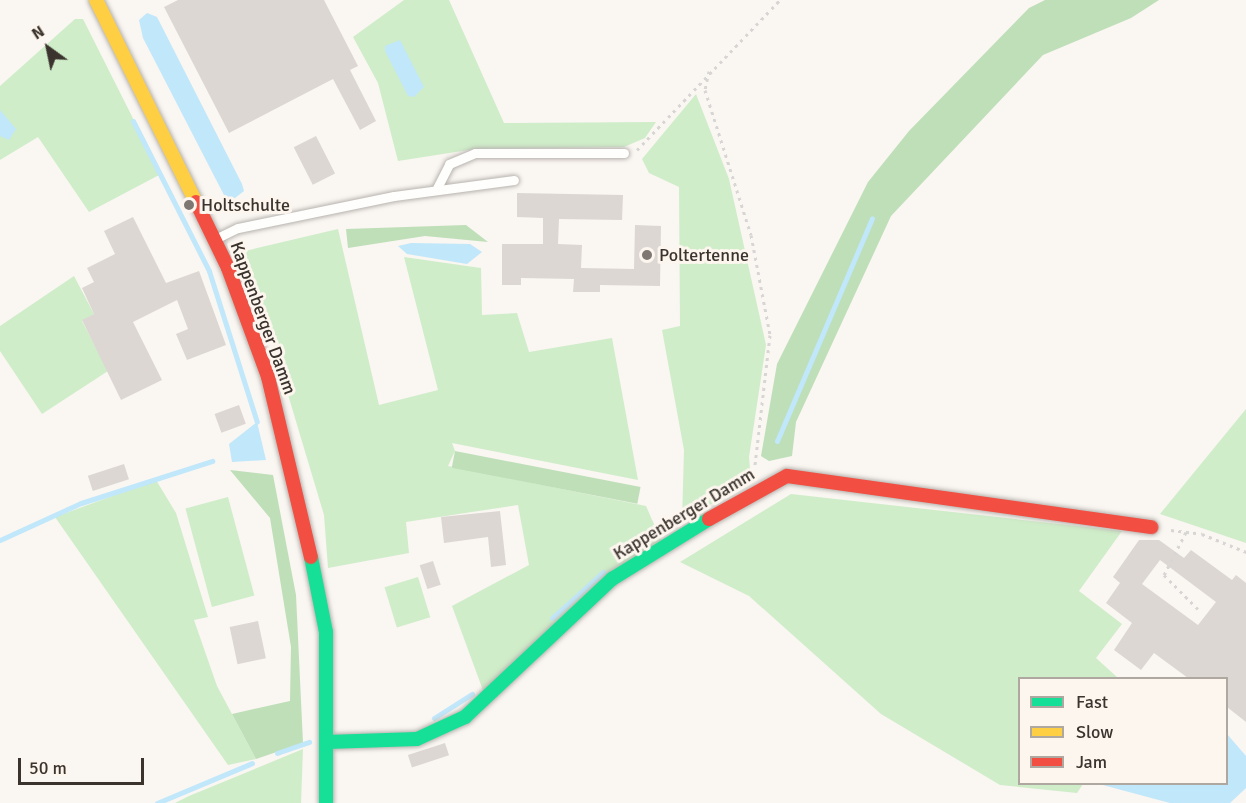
<!DOCTYPE html>
<style>
body{margin:0}
#map{position:relative;width:1246px;height:803px;overflow:hidden;background:#faf6f2;font-family:Signika,sans-serif}
div>[style]{position:absolute}
.green>*{inset:0;background:#cfedc9;transform-origin:0 0}
.forest>*{inset:0;background:#bedfb8;transform-origin:0 0}
.water>*{inset:0;background:#c1e7fa}
.stream>*{height:5px;margin:-2.5px;padding:0 2.5px;transform-origin:2.5px;border-radius:2.5px;background:#c1e7fa}
.building>*{inset:0;background:#dcd7d3;transform-origin:0 0}
.path>*{height:3px;margin-top:-1.5px;transform-origin:0;background:repeating-linear-gradient(90deg,#d8d6d4 0 3px,transparent 0 7.5px)}
.roads{filter:drop-shadow(0 0 2px #b7b3ae) drop-shadow(0 0 2px #b7b3ae)}
.lane>*{height:9px;margin:-4.5px;padding:0 4.5px;transform-origin:4.5px;border-radius:4.5px;background:#fefefd}
.fast>*{height:14px;margin:-7px;padding:0 7px;transform-origin:7px;border-radius:7px;background:#16e098}
.slow>*{height:14px;margin:-7px;padding:0 7px;transform-origin:7px;border-radius:7px;background:#ffcf43}
.jam>*{height:14px;margin:-7px;padding:0 7px;transform-origin:7px;border-radius:7px;background:#f24e42}
.dots>*{width:16px;height:16px;translate:-50% -50%;box-sizing:border-box;border:3px solid #fdf6ef;border-radius:50%}
span{translate:-50% -50%;white-space:nowrap;text-align:center;line-height:1.15;-webkit-text-stroke:6px #fdf6ef;paint-order:stroke}
.poi-label{font-size:18px;color:#3b332d}
.left{translate:0 -50%;text-align:left}
.street-label{font-size:18px;color:#3b332d}
.legend{position:absolute;left:1018px;top:677px;width:210px;height:108px;box-sizing:border-box;background:#fdf6ef;border:2px solid #afa8a1;margin:0;padding:8px 10px;list-style:none;font-size:18px;color:#3b332d}
.legend li{display:flex;align-items:center;gap:12px;height:30px}
.legend b{width:30px;border:2px solid #afa8a1}
.north{position:absolute;left:18px;top:18px;width:60px;height:60px;-webkit-text-stroke:4px #fdf6ef;paint-order:stroke;rotate:327deg;font-size:16px;font-weight:700;line-height:24px;text-align:center;color:#3b332d}
.north::after{content:'';display:block;margin:auto;width:21px;height:27px;background:#3b332d;clip-path:polygon(50% 0,100% 100%,50% 72%,0 100%)}
.scale{position:absolute;left:18px;top:758px;width:126px;height:27px;box-sizing:border-box;border:3px solid #3b332d;border-top:0;padding-left:8px;font-size:18px;line-height:21px;white-space:nowrap;color:#3b332d;-webkit-text-stroke:4px #fdf6ef;paint-order:stroke}
</style>
<div id="map">
<div class="green">
<div style="clip-path:polygon(404px 0,449px 0,504px 123px,656px 122px,645px 138px,624px 147px,475px 149px,398px 161px,378px 83px,353px 37px)"></div>
<div style="clip-path:polygon(75px 19px,83px 19px,161px 174px,89px 212px,38px 137px,0 160px,0 86px)"></div>
<div style="clip-path:polygon(696px 94px,729px 179px,766px 345px,749px 457px,751px 480px,682px 522px,684px 450px,662px 330px,680px 326px,679px 187px,649px 173px,642px 159px)"></div>
<div style="clip-path:polygon(338px 229px,379px 405px,438px 390px,404px 257px,481px 268px,482px 315px,517px 313px,529px 352px,612px 338px,638px 480px,452px 443px,455px 451px,448px 466px,646px 506px,661px 540px,484px 693px,452px 606px,529px 565px,518px 505px,406px 522px,409px 553px,328px 568px,324px 515px,245px 251px)"></div>
<div style="clip-path:polygon(74px 276px,94px 314px,82px 321px,108px 371px,42px 414px,0 351px,0 326px)"></div>
<div style="clip-path:polygon(1246px 409px,1246px 543px,1160px 514px)"></div>
<div style="clip-path:polygon(156px 480px,176px 513px,208px 617px,194px 620px,217px 686px,256px 759px,228px 765px,55px 517px)"></div>
<div style="clip-path:polygon(791px 494px,1122px 531px,1079px 591px,1122px 624px,1096px 658px,1118px 678px,1020px 678px,1020px 784px,1083px 784px,1077px 793px,1000px 785px,881px 714px,749px 596px,680px 562px)"></div>
<div style="left:228px;top:497px;width:102px;height:44px;rotate:75deg"></div>
<div style="left:418px;top:577px;width:42px;height:35px;rotate:73deg"></div>
<div style="clip-path:polygon(303px 749px,301px 803px,175px 803px,189px 796px)"></div>
</div>
<div class="forest">
<div style="clip-path:polygon(1045px 0,1159px 0,1131px 18px,1043px 55px,891px 216px,796px 422px,792px 456px,769px 461px,761px 456px,777px 364px,868px 182px,909px 131px,1029px 8px)"></div>
<div style="clip-path:polygon(466px 225px,488px 242px,425px 236px,348px 248px,346px 229px)"></div>
<div style="left:455px;top:451px;width:189px;height:17px;rotate:11deg"></div>
<div style="clip-path:polygon(230px 470px,273px 475px,296px 595px,303px 743px,256px 759px,232px 714px,290px 701px,291px 647px,270px 518px)"></div>
</div>
<div class="water">
<div style="clip-path:polygon(147px 13px,157px 17px,242px 184px,244px 191px,235px 198px,225px 197px,143px 38px,139px 20px)"></div>
<div style="clip-path:polygon(400px 40px,424px 87px,414px 97px,408px 96px,385px 51px,385px 46px)"></div>
<div style="clip-path:polygon(0 110px,16px 129px,9px 140px,0 136px)"></div>
<div style="clip-path:polygon(411px 243px,470px 244px,482px 252px,467px 264px,407px 254px,398px 246px)"></div>
<div style="clip-path:polygon(257px 422px,266px 460px,232px 462px,229px 444px)"></div>
<div style="clip-path:polygon(1227px 734px,1246px 756px,1246px 788px,1230px 803px,1170px 803px,1099px 784px,1226px 784px)"></div>
</div>
<div class="stream">
<div style="left:133px;top:121px;width:168px;rotate:63.1deg"></div>
<div style="left:209px;top:271px;width:158px;rotate:72.4deg"></div>
<div style="left:777px;top:441px;width:242px;rotate:-66.9deg"></div>
<div style="left:0;top:540px;width:89px;rotate:-24.6deg"></div>
<div style="left:81px;top:503px;width:138px;rotate:-17.8deg"></div>
<div style="left:552px;top:618px;width:69px;rotate:-42deg"></div>
<div style="left:434px;top:718px;width:45px;rotate:-32.3deg"></div>
<div style="left:277px;top:753px;width:34px;rotate:-19deg"></div>
<div style="left:157px;top:803px;width:103px;rotate:-22.8deg"></div>
</div>
<div class="building">
<div style="clip-path:polygon(178px 0,324px 0,358px 66px,350px 70px,376px 121px,360px 130px,333px 79px,229px 133px,164px 7px)"></div>
<div style="left:316px;top:136px;width:42px;height:25px;rotate:63deg"></div>
<div style="clip-path:polygon(517px 193px,623px 195px,622px 220px,559px 219px,558px 244px,582px 245px,581px 268px,634px 269px,635px 225px,661px 226px,660px 286px,600px 285px,600px 292px,573px 292px,574px 279px,521px 278px,521px 285px,502px 285px,502px 244px,543px 244px,543px 218px,517px 217px)"></div>
<div style="clip-path:polygon(133px 217px,166px 283px,199px 271px,226px 345px,187px 360px,176px 334px,188px 329px,177px 300px,133px 322px,162px 380px,121px 400px,82px 320px,94px 314px,82px 288px,94px 282px,87px 268px,115px 254px,104px 231px)"></div>
<div style="left:239px;top:405px;width:20px;height:26px;rotate:70deg"></div>
<div style="left:124px;top:464px;width:16px;height:38px;rotate:72deg"></div>
<div style="clip-path:polygon(500px 511px,506px 565px,491px 567px,488px 537px,444px 543px,441px 517px)"></div>
<div style="clip-path:polygon(evenodd,1139px 540px,1159px 540px,1184px 558px,1191px 550px,1232px 580px,1236px 575px,1246px 583px,1246px 722px,1227px 707px,1227px 678px,1188px 678px,1154px 653px,1141px 670px,1114px 650px,1132px 623px,1106px 603px,1120px 583px,1113px 577px,1139px 540px,1160px 560px,1216px 602px,1198px 625px,1142px 584px,1160px 560px)"></div>
<div style="left:433px;top:561px;width:25px;height:14px;rotate:72deg"></div>
<div style="left:258px;top:621px;width:38px;height:29px;rotate:78deg"></div>
<div style="left:445px;top:743px;width:13px;height:39px;rotate:72deg"></div>
</div>
<div class="path">
<div style="left:709px;top:71px;width:19px;rotate:102deg"></div>
<div style="left:705px;top:90px;width:152px;rotate:72.4deg"></div>
<div style="left:751px;top:235px;width:102px;rotate:79.2deg"></div>
<div style="left:770px;top:335px;width:131px;rotate:96.6deg"></div>
<div style="left:637px;top:150px;width:207px;rotate:-46.4deg"></div>
<div style="left:1171px;top:530px;width:31px;rotate:7deg"></div>
<div style="left:1202px;top:534px;width:48px;rotate:22.2deg"></div>
<div style="left:1186px;top:532px;width:48px;rotate:117.1deg"></div>
<div style="left:1164px;top:575px;width:48px;rotate:45deg"></div>
</div>
<div class="roads">
<div class="lane">
<div style="left:437px;top:188px;width:27px;rotate:-63deg"></div>
<div style="left:449px;top:164px;width:28px;rotate:-23deg"></div>
<div style="left:475px;top:153px;width:149px"></div>
<div style="left:215px;top:239px;width:25px;rotate:-26deg"></div>
<div style="left:238px;top:228px;width:159px;rotate:-11.6deg"></div>
<div style="left:394px;top:196px;width:121px;rotate:-7.6deg"></div>
</div>
<div class="fast">
<div style="left:311px;top:557px;width:76px;rotate:78.7deg"></div>
<div style="left:326px;top:632px;width:171px;rotate:90deg"></div>
<div style="left:327px;top:742px;width:90px;rotate:-1.9deg"></div>
<div style="left:417px;top:739px;width:53px;rotate:-24.6deg"></div>
<div style="left:465px;top:717px;width:202px;rotate:-43.2deg"></div>
<div style="left:612px;top:579px;width:114px;rotate:-31.7deg"></div>
</div>
<div class="slow">
<div style="left:96px;top:0;width:225px;rotate:63.7deg"></div>
</div>
<div class="jam">
<div style="left:196px;top:202px;width:73px;rotate:64.1deg"></div>
<div style="left:228px;top:268px;width:116px;rotate:69.8deg"></div>
<div style="left:268px;top:377px;width:185px;rotate:76.6deg"></div>
<div style="left:709px;top:519px;width:89px;rotate:-28.9deg"></div>
<div style="left:787px;top:476px;width:368px;rotate:8deg"></div>
</div>
</div>
<div class="dots">
<div style="left:189px;top:205px;background:#7e7772"></div>
<div style="left:647px;top:255px;background:#7e7772"></div>
</div>
<div class="poi-label">
<span class="left" style="left:201px;top:205px">Holtschulte</span>
<span class="left" style="left:659px;top:255px">Poltertenne</span>
</div>
<div class="street-label">
<span style="left:263px;top:318px;rotate:70deg">Kappenberger Damm</span>
<span style="left:684px;top:514px;rotate:-31deg">Kappenberger Damm</span>
</div>
<ul class="legend">
<li><b style="height:8px;background:#16e098"></b>Fast</li>
<li><b style="height:8px;background:#ffcf43"></b>Slow</li>
<li><b style="height:8px;background:#f24e42"></b>Jam</li>
</ul>
<div class="north">N</div>
<div class="scale">50 m</div>
</div>
